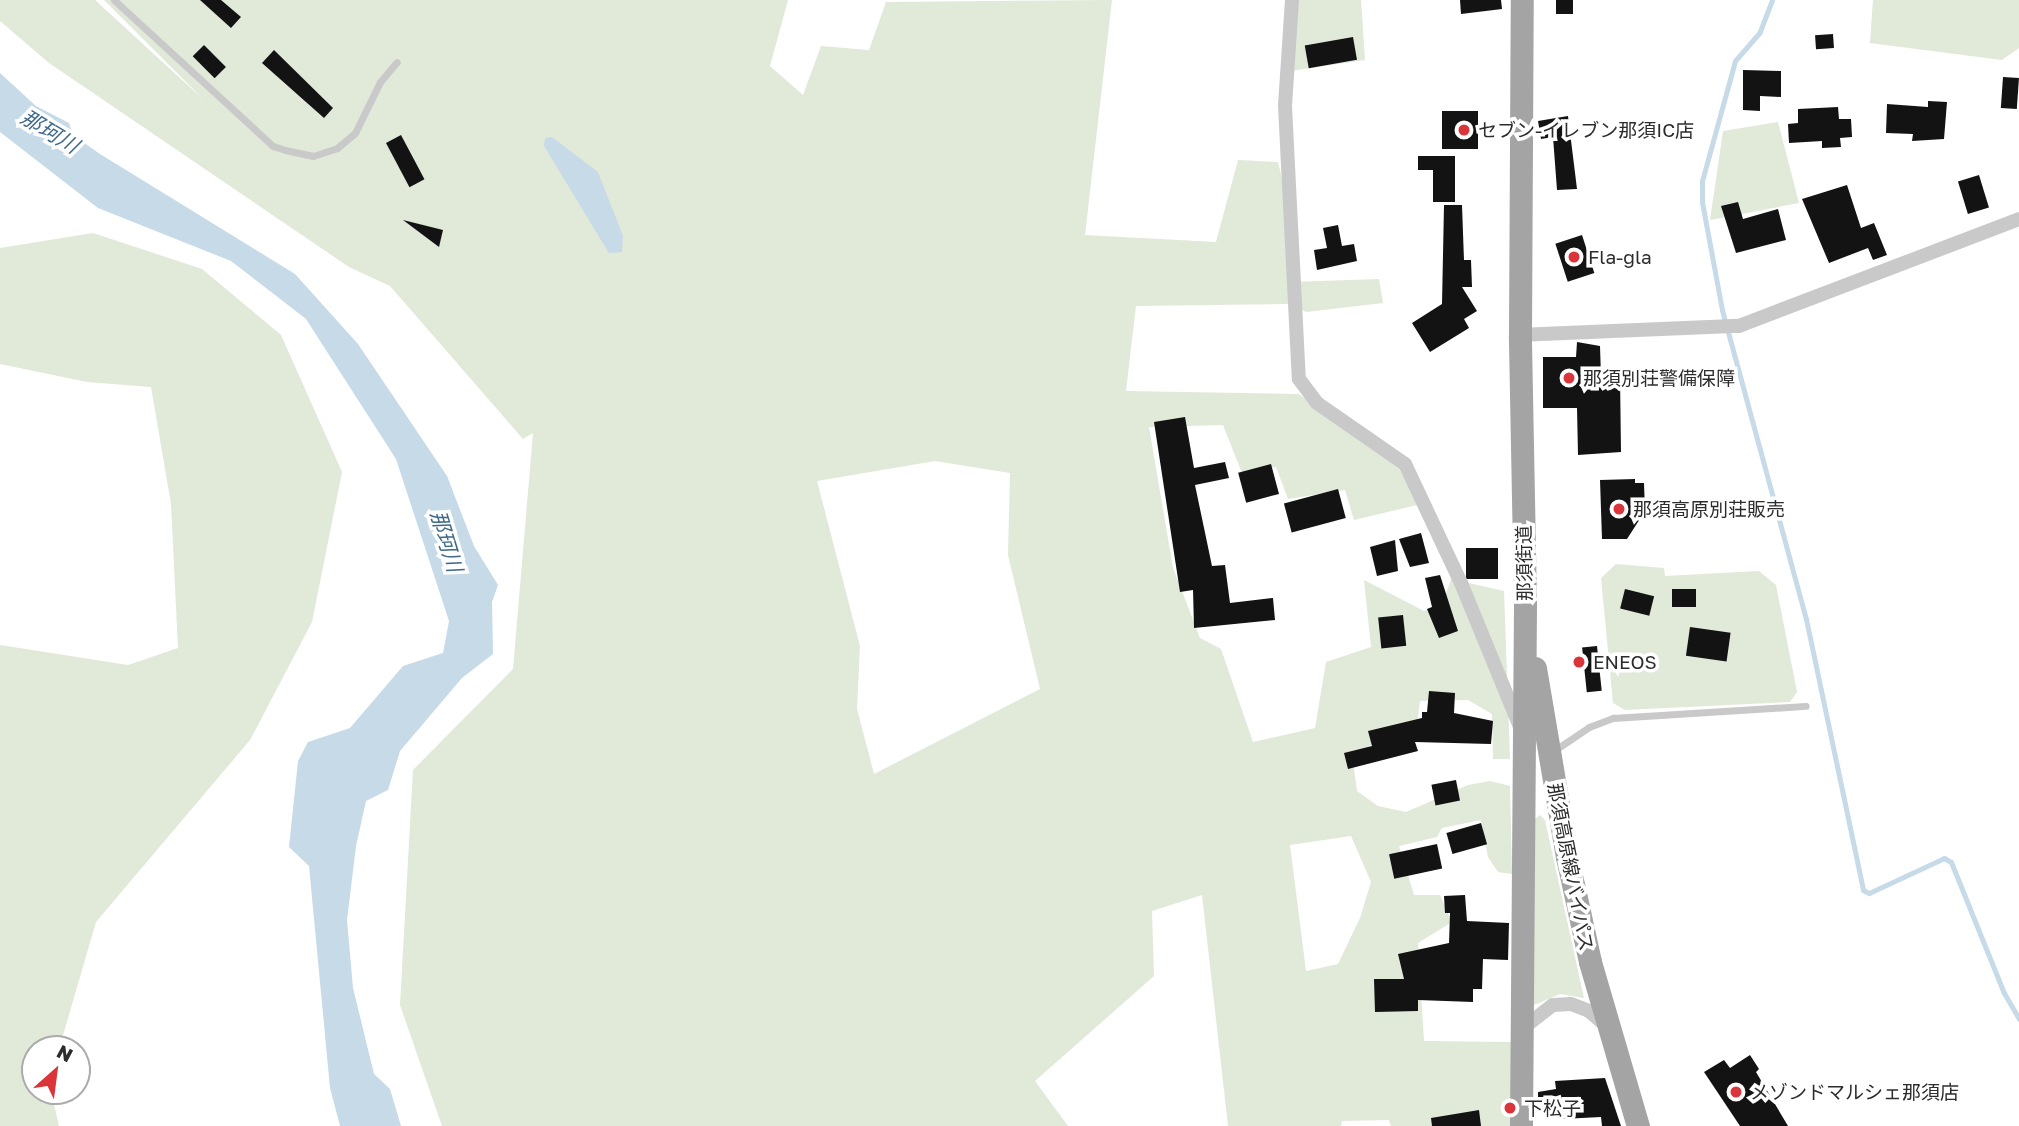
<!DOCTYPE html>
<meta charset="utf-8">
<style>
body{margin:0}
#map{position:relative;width:2019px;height:1126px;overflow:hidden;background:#fff;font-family:"Golos Text","Noto Sans JP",sans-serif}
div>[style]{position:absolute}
.green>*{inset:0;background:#e1e9d9}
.water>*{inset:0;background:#c6dae8}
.stream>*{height:5px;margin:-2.5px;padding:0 2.5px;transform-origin:2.5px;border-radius:2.5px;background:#c6dae8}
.building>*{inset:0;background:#131313;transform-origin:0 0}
.service>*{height:7px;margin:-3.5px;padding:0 3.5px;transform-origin:3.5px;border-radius:3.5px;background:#c9c9c9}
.minor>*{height:14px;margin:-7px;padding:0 7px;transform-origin:7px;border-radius:7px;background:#c9c9c9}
.primary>*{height:23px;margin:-11.5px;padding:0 11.5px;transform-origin:11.5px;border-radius:11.5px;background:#a4a4a4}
.dots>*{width:19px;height:19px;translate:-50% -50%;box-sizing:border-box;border:4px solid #fff;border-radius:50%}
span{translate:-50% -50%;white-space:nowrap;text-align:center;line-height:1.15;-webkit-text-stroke:7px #fff;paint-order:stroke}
.poi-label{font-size:19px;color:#2c2c2c}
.left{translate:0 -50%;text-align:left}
.street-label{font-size:19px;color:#2c2c2c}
.water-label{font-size:21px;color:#3f6a89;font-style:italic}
.north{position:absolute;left:21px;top:1035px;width:70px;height:70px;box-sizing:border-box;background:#fff;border:2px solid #ababab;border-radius:50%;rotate:28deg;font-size:19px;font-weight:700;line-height:28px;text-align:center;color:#2c2c2c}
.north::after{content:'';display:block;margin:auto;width:24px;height:32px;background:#db353c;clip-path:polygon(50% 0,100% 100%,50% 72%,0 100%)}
</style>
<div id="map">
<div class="green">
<div style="clip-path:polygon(evenodd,0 0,95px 0,204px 100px,104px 0,788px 0,770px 66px,803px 95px,821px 46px,869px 50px,886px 2px,1112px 0,1085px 235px,1216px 242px,1238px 160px,1278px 162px,1285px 191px,1290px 282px,1379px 279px,1383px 303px,1306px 312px,1290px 304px,1136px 306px,1126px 391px,1299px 394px,1399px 468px,1417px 505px,1354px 520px,1345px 490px,1288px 499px,1276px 467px,1242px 473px,1223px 425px,1149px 427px,1173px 568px,1200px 638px,1221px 649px,1253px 742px,1315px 728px,1326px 662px,1371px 647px,1364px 580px,1424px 611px,1443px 603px,1451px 579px,1504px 591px,1510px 759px,1493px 759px,1492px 714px,1468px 700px,1420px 701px,1417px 724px,1352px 754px,1357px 791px,1378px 806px,1406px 812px,1468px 785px,1490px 781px,1510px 786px,1512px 874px,1498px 872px,1488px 857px,1481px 820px,1442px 828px,1437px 837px,1399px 846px,1414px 895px,1440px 895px,1452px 922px,1418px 943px,1424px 1041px,1511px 1042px,1517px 1126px,1391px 1126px,1389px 1120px,1342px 1121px,1341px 1126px,1228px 1126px,1202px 895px,1152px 911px,1154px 976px,1035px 1081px,1068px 1126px,442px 1126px,400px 1005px,413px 770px,513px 669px,533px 433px,523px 439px,390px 286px,349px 267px,49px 63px,0 21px,0 0,935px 461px,1010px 473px,1008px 555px,1040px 689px,874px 774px,857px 709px,860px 646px,817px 481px,935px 461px,0 0,1351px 836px,1371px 882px,1360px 918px,1338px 964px,1306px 971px,1290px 845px,1351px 836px)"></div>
<div style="clip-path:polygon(1295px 0,1361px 0,1365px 60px,1291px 71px)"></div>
<div style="clip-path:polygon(1873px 0,2019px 0,2019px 48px,2002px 60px,1870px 43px)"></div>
<div style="clip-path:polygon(1778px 122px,1799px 203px,1710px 220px,1723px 131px)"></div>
<div style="clip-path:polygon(93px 233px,202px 269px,281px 335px,342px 472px,312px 622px,250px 740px,96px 922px,59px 1049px,35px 1049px,35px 1091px,51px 1091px,59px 1126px,0 1126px,0 645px,128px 665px,178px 648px,171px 504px,151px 387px,87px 382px,0 364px,0 248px)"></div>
<div style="clip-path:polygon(1616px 564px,1664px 568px,1665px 576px,1759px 571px,1776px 585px,1797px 692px,1790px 702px,1625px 710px,1613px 703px,1601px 578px)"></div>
<div style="clip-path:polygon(1540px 815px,1545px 820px,1584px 998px,1560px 994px,1534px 1005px,1532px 821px)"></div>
</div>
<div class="water">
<div style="clip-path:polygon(0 73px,36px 106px,69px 123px,73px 135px,100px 154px,295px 274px,358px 344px,447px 476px,474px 546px,498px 585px,492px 602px,493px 654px,462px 678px,400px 751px,388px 790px,366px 801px,356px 846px,347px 920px,353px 988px,374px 1074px,390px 1089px,401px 1126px,340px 1126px,330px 1088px,309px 866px,289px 847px,298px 761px,308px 742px,350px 728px,403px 666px,443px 653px,449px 621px,396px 459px,306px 319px,231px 261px,98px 208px,0 132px)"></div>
<div style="clip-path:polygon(552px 137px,598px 172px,623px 236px,622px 252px,609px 253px,601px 240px,544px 146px,545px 138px)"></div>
</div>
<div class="stream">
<div style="left:1772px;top:0;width:34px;rotate:111deg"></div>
<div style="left:1760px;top:32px;width:38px;rotate:131deg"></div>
<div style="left:1735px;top:61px;width:124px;rotate:105.4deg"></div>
<div style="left:1702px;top:181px;width:21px;rotate:90deg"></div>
<div style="left:1702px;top:202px;width:110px;rotate:79.5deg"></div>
<div style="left:1722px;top:310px;width:320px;rotate:74.8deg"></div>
<div style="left:1806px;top:619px;width:277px;rotate:78.1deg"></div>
<div style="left:1863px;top:890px;width:7px;rotate:27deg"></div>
<div style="left:1869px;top:893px;width:83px;rotate:-25deg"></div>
<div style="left:1944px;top:858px;width:8px;rotate:30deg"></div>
<div style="left:1951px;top:862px;width:141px;rotate:68deg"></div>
<div style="left:2004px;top:993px;width:30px;rotate:60deg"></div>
</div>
<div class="building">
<div style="clip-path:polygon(200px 0,221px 0,241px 17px,231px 28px)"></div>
<div style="clip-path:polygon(1460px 0,1501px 0,1502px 9px,1461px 14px)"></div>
<div style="left:1556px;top:0;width:17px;height:14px"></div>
<div style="left:1833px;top:34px;width:14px;height:18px;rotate:86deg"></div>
<div style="left:1353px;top:37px;width:23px;height:49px;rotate:80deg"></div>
<div style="left:204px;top:45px;width:31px;height:16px;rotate:45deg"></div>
<div style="clip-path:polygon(274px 50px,333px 108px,324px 118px,262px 63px)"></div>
<div style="clip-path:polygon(1743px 70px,1781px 71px,1781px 97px,1760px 96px,1760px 111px,1743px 110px)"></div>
<div style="left:2003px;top:77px;width:16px;height:31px;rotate:4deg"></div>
<div style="clip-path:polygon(1928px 101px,1947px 102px,1944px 139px,1912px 141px,1913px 134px,1886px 133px,1887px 104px,1928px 107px)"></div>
<div style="clip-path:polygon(1838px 107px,1839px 119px,1851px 119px,1852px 137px,1840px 138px,1841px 147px,1822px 148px,1822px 141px,1789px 143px,1788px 124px,1798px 123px,1798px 109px)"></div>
<div style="left:1478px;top:111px;width:38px;height:36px;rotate:90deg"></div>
<div style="clip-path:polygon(1568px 116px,1577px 189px,1557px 190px,1553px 137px,1541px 139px,1538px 121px)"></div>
<div style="left:401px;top:135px;width:50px;height:17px;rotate:62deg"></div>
<div style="clip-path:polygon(1418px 156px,1455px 156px,1455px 202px,1433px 202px,1433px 170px,1418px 170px)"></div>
<div style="left:1979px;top:175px;width:34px;height:22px;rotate:73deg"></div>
<div style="clip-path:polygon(1847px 185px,1861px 228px,1874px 223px,1887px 255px,1873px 260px,1868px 248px,1829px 263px,1802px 199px)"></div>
<div style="clip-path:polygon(1738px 202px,1743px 219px,1778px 209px,1786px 240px,1736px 253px,1721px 206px)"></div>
<div style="clip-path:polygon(1444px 205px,1462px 205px,1464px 260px,1471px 260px,1472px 287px,1462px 287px,1477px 311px,1464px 319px,1469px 328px,1430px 352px,1412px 323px,1442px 304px)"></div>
<div style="clip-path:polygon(403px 220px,443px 230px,439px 247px)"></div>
<div style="clip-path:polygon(1338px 225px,1342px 246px,1354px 244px,1357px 261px,1317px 270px,1314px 250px,1327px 248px,1323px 228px)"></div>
<div style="left:1582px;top:235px;width:40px;height:28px;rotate:72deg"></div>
<div style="clip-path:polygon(1577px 342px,1600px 346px,1601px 376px,1620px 375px,1621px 452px,1578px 455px,1577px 408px,1543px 408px,1543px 357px,1576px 357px)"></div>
<div style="clip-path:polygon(1185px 417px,1194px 468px,1225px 462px,1229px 478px,1195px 485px,1212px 566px,1225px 565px,1230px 603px,1273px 598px,1275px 620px,1194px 628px,1193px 590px,1180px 592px,1154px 422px)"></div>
<div style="left:1271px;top:464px;width:31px;height:34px;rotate:75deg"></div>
<div style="clip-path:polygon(1635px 479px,1635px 483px,1644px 483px,1645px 511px,1627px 539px,1602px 539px,1600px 480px)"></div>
<div style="left:1338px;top:489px;width:30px;height:56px;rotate:75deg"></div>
<div style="clip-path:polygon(1421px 533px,1429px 563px,1410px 567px,1399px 539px)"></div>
<div style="clip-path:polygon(1395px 540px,1398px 571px,1377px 576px,1370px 547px)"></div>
<div style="left:1466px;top:548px;width:32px;height:31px"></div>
<div style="clip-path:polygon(1440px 575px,1458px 631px,1439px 638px,1427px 609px,1432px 607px,1425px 578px)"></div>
<div style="left:1625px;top:589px;width:30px;height:20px;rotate:14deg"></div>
<div style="left:1672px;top:589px;width:24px;height:18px"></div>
<div style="left:1403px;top:615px;width:31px;height:25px;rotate:84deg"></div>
<div style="left:1690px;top:627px;width:41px;height:29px;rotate:8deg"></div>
<div style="left:1597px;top:646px;width:45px;height:15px;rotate:84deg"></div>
<div style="clip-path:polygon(1429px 691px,1455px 693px,1454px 713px,1493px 721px,1491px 744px,1415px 742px,1418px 751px,1348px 769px,1344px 753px,1372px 746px,1368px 731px,1422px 718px,1422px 712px,1427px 712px)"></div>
<div style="left:1456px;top:780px;width:21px;height:25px;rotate:79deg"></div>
<div style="left:1481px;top:823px;width:22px;height:36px;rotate:74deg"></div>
<div style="left:1437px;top:844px;width:25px;height:49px;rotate:78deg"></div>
<div style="clip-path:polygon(1465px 895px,1467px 921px,1509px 923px,1508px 960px,1483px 959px,1482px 989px,1473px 989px,1473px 1002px,1418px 1000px,1418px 1011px,1375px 1012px,1374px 979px,1404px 979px,1398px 954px,1449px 943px,1450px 913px,1445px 913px,1444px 896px)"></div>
<div style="clip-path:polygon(1750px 1055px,1759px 1069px,1756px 1072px,1788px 1126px,1740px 1126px,1704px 1072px,1724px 1060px,1730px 1068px)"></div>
<div style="clip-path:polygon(1605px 1078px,1621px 1126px,1602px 1126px,1601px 1117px,1562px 1119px,1561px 1111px,1538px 1111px,1538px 1092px,1556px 1089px,1555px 1081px)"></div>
<div style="clip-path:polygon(1479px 1110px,1481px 1126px,1432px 1126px,1431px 1118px)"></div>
</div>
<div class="service">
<div style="left:114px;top:0;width:216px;rotate:42.6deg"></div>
<div style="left:273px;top:146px;width:13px;rotate:18deg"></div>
<div style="left:285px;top:150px;width:29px;rotate:12deg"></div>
<div style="left:313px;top:156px;width:25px;rotate:-18deg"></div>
<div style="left:337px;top:148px;width:23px;rotate:-40deg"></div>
<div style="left:355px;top:133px;width:57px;rotate:-63.9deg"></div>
<div style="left:380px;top:82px;width:26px;rotate:-50deg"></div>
<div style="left:1552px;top:752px;width:45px;rotate:-34deg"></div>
<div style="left:1589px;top:727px;width:26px;rotate:-21deg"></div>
<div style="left:1613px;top:718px;width:193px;rotate:-3.6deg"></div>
</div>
<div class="minor">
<div style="left:1292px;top:0;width:106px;rotate:93.8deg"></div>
<div style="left:1285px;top:106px;width:273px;rotate:87.1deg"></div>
<div style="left:1299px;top:379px;width:30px;rotate:53deg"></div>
<div style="left:1317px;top:403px;width:107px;rotate:34.7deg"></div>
<div style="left:1405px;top:464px;width:132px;rotate:64.8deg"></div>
<div style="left:1461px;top:583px;width:156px;rotate:67.7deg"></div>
<div style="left:1520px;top:335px;width:219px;rotate:-2.4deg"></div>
<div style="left:1739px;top:326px;width:300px;rotate:-20.9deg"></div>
<div style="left:1522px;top:1029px;width:39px;rotate:-38deg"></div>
<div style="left:1553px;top:1005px;width:18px;rotate:-3deg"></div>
<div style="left:1571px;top:1004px;width:19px;rotate:21deg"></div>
<div style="left:1589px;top:1011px;width:23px;rotate:41deg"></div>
</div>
<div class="primary">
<div style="left:1535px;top:668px;width:192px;rotate:80.4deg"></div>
<div style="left:1567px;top:857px;width:107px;rotate:77.6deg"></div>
<div style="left:1590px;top:962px;width:171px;rotate:73.7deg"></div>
<div style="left:1521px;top:1126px;width:524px;rotate:-89.56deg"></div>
<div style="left:1525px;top:602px;width:267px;rotate:-91.1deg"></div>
<div style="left:1520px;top:335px;width:335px;rotate:-89.7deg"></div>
</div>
<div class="dots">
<div style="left:1464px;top:130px;background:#db353c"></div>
<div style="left:1574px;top:257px;background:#db353c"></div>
<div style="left:1569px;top:378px;background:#db353c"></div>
<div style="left:1619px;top:509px;background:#db353c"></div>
<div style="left:1579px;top:662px;background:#db353c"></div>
<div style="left:1736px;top:1092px;background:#db353c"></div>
<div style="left:1510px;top:1108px;background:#db353c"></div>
</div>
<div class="poi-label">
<span class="left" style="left:1478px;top:130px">セブン-イレブン那須IC店</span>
<span class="left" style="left:1588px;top:257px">Fla-gla</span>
<span class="left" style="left:1583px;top:378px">那須別荘警備保障</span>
<span class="left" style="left:1633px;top:509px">那須高原別荘販売</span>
<span class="left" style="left:1593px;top:662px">ENEOS</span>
<span class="left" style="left:1750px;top:1092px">メゾンドマルシェ那須店</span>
<span class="left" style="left:1524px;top:1108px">下松子</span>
</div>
<div class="street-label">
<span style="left:1524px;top:563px;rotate:-91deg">那須街道</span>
<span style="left:1571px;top:867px;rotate:79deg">那須高原線バイパス</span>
</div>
<div class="water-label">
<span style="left:50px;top:131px;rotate:31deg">那珂川</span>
<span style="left:447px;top:541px;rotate:73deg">那珂川</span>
</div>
<div class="north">N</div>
</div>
